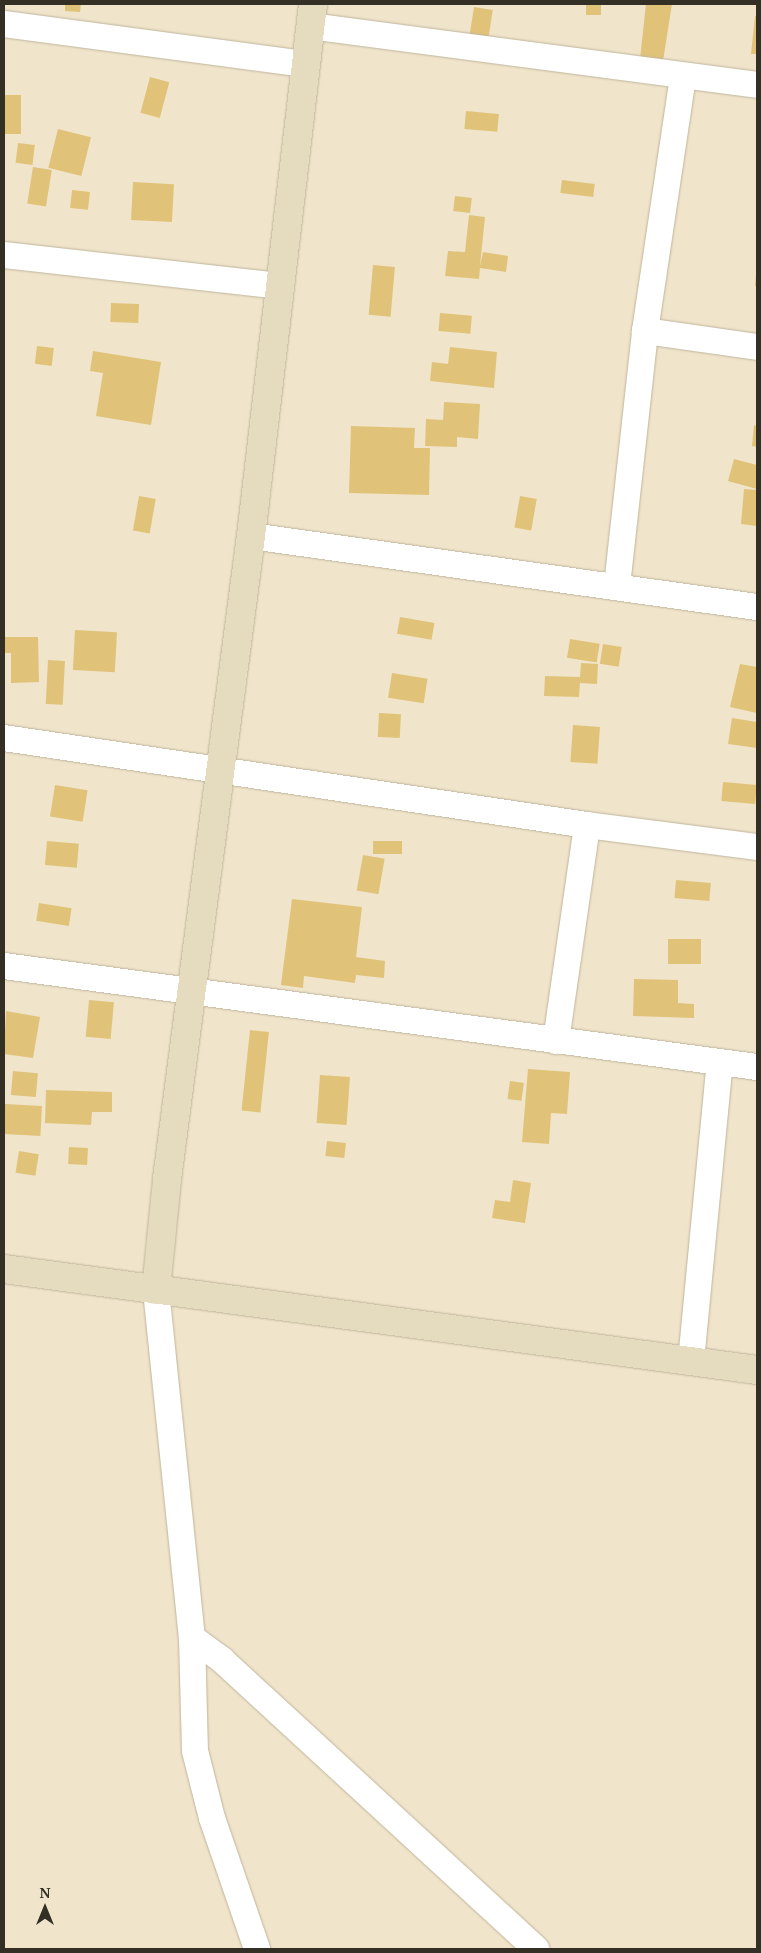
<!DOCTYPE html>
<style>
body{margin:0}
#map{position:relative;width:761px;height:1953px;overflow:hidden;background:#f0e5cb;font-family:"Noto Serif",serif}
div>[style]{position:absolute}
.building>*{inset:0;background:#e0c379;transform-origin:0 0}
.roads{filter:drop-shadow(0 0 1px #c0b59c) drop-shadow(0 0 1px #c0b59c)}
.street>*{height:26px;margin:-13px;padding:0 13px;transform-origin:13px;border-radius:13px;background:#fff}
.secondary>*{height:28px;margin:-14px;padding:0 14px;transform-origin:14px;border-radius:14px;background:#e5dbbe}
span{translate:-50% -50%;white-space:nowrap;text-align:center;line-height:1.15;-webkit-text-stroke:5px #f0e5cb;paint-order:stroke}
.frame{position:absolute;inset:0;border:5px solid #332f25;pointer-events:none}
.north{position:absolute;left:20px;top:1883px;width:50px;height:50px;-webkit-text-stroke:4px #f0e5cb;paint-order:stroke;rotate:0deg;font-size:14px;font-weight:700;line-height:20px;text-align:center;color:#332f25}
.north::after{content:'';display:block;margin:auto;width:18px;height:22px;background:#332f25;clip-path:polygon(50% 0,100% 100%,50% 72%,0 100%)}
</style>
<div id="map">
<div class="building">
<div style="clip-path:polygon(65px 4px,81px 4px,80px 12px,65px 11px)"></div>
<div style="left:586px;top:4px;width:15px;height:11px"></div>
<div style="clip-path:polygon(646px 4px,672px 4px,663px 61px,640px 59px)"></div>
<div style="left:474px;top:7px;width:19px;height:28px;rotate:9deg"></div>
<div style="clip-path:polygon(755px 16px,757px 16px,757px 54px,751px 54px)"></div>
<div style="left:150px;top:77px;width:20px;height:37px;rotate:15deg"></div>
<div style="left:4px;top:95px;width:17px;height:39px"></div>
<div style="left:466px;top:111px;width:33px;height:18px;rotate:5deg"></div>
<div style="left:58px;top:129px;width:34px;height:40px;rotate:14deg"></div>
<div style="left:18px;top:143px;width:17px;height:20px;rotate:7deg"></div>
<div style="left:33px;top:167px;width:19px;height:37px;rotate:9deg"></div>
<div style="left:562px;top:180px;width:33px;height:13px;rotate:7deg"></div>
<div style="left:133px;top:182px;width:41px;height:38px;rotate:3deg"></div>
<div style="left:72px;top:190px;width:18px;height:18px;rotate:6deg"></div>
<div style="left:455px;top:196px;width:17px;height:15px;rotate:7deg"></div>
<div style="clip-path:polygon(469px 215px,485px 217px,480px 266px,483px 252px,508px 256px,506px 272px,480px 268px,479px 279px,445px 276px,448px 251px,465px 252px)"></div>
<div style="left:373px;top:265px;width:22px;height:50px;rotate:5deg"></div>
<div style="clip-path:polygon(756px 274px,757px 274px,757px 287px,755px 286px)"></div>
<div style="left:111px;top:303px;width:28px;height:19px;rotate:2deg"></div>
<div style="left:440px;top:313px;width:32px;height:18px;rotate:5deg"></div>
<div style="left:37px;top:346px;width:17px;height:18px;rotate:7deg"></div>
<div style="clip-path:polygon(450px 347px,497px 352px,494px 388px,430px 381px,432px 362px,448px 364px)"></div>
<div style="clip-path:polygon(93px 351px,161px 362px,151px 425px,96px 416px,103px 373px,90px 371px)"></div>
<div style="clip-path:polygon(444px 402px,480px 404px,478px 439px,457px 437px,457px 447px,425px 446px,426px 419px,443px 420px)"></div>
<div style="clip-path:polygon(754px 425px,757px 426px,757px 447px,752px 446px)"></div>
<div style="clip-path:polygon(351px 426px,415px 428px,414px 448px,430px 448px,429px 495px,349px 493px)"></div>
<div style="clip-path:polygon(734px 459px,757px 465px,757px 489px,728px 481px)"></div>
<div style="clip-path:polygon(744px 489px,757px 490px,757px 526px,741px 524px)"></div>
<div style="left:139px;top:496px;width:17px;height:35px;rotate:10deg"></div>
<div style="left:520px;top:496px;width:17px;height:32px;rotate:10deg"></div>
<div style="left:400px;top:617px;width:35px;height:17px;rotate:10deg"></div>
<div style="left:75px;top:630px;width:42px;height:40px;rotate:3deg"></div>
<div style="clip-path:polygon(4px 637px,38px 637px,39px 682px,11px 683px,11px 653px,4px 653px)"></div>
<div style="left:570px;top:639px;width:30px;height:19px;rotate:9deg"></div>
<div style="left:603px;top:644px;width:19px;height:20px;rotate:9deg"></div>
<div style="left:48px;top:660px;width:17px;height:44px;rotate:3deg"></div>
<div style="clip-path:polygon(581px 663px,598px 664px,597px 684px,580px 683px,579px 697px,544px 696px,545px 676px,580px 677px)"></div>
<div style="clip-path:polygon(740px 664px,757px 667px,757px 713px,730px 707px)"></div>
<div style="left:392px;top:673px;width:36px;height:25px;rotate:9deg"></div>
<div style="left:379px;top:713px;width:22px;height:24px;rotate:3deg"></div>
<div style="clip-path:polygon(732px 718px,757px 722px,757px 748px,728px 744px)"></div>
<div style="left:573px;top:725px;width:27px;height:37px;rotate:4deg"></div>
<div style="left:723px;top:782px;width:34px;height:19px;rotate:5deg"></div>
<div style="left:55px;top:785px;width:33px;height:32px;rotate:9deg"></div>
<div style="left:47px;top:841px;width:32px;height:24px;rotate:5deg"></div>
<div style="left:402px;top:841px;width:13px;height:29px;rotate:90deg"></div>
<div style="left:363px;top:855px;width:22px;height:36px;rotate:10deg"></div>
<div style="left:676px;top:880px;width:35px;height:18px;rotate:5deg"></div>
<div style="clip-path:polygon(292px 899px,362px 907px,356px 957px,385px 961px,384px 978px,356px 975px,355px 983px,304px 976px,303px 988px,281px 985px)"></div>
<div style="left:39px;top:903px;width:33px;height:18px;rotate:9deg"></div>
<div style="left:668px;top:939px;width:33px;height:25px"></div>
<div style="clip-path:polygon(634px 979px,678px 980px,678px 1003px,694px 1004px,694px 1018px,633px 1016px)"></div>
<div style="left:89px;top:1000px;width:25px;height:37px;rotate:5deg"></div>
<div style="clip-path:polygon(6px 1011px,40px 1017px,33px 1058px,4px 1054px)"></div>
<div style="left:250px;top:1030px;width:19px;height:81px;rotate:6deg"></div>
<div style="clip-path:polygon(528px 1069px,570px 1072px,567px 1114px,551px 1113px,549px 1144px,522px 1142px)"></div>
<div style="left:13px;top:1071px;width:25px;height:24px;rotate:5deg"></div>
<div style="left:320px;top:1075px;width:30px;height:48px;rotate:4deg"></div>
<div style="left:510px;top:1081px;width:14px;height:18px;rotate:8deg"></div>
<div style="clip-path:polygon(46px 1090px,112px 1092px,112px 1112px,92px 1112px,91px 1125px,45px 1123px)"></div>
<div style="left:5px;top:1104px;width:37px;height:30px;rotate:3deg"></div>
<div style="left:327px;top:1141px;width:19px;height:15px;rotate:6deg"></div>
<div style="left:69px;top:1147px;width:19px;height:17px;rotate:3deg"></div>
<div style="left:19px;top:1151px;width:20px;height:22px;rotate:9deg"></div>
<div style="clip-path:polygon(513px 1180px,531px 1183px,525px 1223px,492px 1218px,495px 1200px,510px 1202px)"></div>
</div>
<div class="roads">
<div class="street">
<div style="left:4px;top:24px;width:304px;rotate:7.6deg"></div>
<div style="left:310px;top:26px;width:451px;rotate:7.5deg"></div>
<div style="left:4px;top:255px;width:277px;rotate:6.4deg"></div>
<div style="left:645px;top:331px;width:113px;rotate:8.1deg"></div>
<div style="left:251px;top:536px;width:511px;rotate:7.99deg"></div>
<div style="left:617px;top:586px;width:257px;rotate:-83.7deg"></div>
<div style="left:645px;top:331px;width:258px;rotate:-81.5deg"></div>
<div style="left:4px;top:738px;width:589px;rotate:8.49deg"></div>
<div style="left:587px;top:825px;width:171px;rotate:7.4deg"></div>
<div style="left:4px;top:966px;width:760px;rotate:7.64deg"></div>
<div style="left:556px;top:1041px;width:218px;rotate:-81.8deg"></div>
<div style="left:156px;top:1290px;width:350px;rotate:84.1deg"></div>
<div style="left:192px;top:1638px;width:37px;rotate:36deg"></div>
<div style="left:222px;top:1660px;width:427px;rotate:42.6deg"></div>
<div style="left:691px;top:1361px;width:300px;rotate:-84.5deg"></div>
<div style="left:192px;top:1638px;width:113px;rotate:88.5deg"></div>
<div style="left:195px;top:1751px;width:69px;rotate:75.8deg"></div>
<div style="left:212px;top:1818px;width:139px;rotate:71deg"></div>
</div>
<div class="secondary">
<div style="left:4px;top:1269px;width:760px;rotate:7.64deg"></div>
<div style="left:156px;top:1290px;width:112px;rotate:-84.3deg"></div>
<div style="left:167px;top:1179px;width:648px;rotate:-82.56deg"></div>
<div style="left:251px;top:536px;width:536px;rotate:-83.35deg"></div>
</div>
</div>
<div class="frame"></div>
<div class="north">N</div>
</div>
